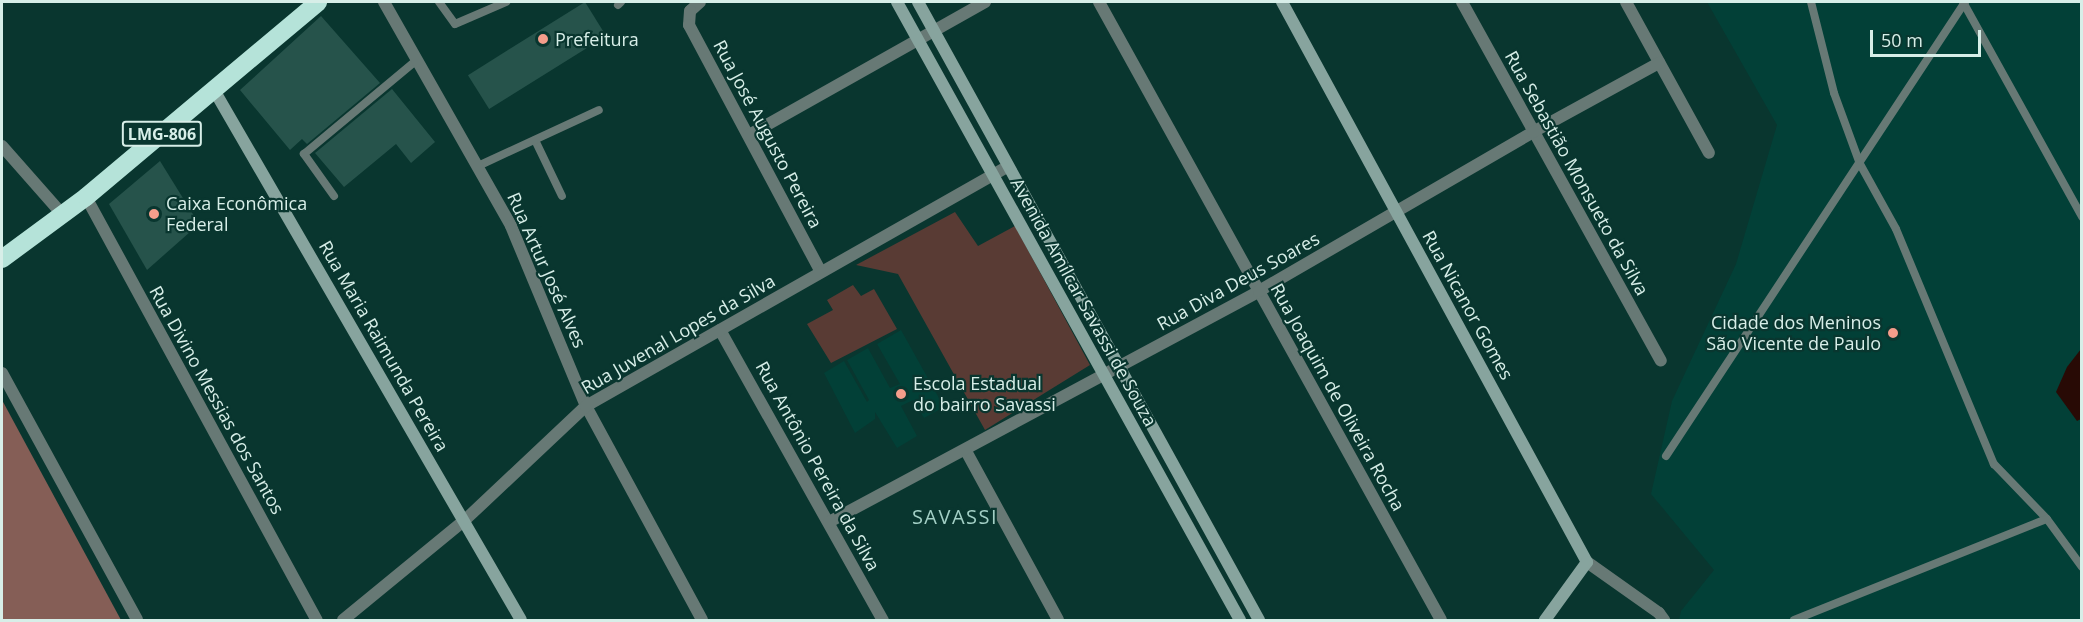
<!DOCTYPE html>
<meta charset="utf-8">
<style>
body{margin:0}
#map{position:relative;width:2083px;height:622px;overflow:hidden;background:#09362f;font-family:"Open Sans",sans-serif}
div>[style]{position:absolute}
.built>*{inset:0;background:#024037}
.green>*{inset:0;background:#593b34}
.forest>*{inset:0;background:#855e56}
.water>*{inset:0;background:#280a05}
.building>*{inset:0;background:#26534b;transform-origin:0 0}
.lane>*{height:8px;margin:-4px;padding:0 4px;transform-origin:4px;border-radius:4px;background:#677975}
.street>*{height:12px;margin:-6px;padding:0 6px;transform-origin:6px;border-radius:6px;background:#677975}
.secondary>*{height:12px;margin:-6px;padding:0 6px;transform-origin:6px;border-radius:6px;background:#87a49e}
.highway>*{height:18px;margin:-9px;padding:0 9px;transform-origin:9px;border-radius:9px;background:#b5e3d9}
.dots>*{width:16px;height:16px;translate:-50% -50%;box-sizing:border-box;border:3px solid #09362f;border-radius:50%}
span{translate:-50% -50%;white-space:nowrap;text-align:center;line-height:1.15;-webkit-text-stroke:4.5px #09362f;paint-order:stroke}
.shield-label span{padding:2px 4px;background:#09362f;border:2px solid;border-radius:4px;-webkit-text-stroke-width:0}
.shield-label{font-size:16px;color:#d7eee8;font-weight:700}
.poi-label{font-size:18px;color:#d7eee8}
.left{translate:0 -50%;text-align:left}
.right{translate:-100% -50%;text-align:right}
.street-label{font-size:18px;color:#d7eee8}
.neighbourhood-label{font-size:20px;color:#a2cfc5;letter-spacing:1.5px}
.frame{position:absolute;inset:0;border:3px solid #d7eee8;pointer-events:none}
.scale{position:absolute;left:1870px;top:30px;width:111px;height:27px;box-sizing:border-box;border:3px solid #d7eee8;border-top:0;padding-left:8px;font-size:18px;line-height:21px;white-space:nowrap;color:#d7eee8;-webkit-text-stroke:4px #09362f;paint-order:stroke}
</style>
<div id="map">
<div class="built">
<div style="clip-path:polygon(1707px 2px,2081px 2px,2081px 620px,1679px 620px,1681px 611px,1714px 570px,1651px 494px,1672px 401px,1736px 264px,1777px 125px)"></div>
<div style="clip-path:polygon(901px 330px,944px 407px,924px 418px,913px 400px,901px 406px,917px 436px,897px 448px,875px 412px,875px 419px,855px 433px,824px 373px,844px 361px,867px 402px,869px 400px,847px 360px,868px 348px,890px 388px,900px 384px,877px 344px)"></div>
</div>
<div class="green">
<div style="clip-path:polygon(955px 212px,978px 246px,1015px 226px,1090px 365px,985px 430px,898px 274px,856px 265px)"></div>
<div style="clip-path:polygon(853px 285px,861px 296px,874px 289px,897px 329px,831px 363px,807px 324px,833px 310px,827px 300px)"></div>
</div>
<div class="forest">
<div style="clip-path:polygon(2px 400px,121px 620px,2px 620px)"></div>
</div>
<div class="water">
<div style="clip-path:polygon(2081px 349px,2081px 419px,2077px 421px,2056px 392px,2067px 367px)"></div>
</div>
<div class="building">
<div style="left:585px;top:2px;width:40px;height:138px;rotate:58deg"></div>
<div style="clip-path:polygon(321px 16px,380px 83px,307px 144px,302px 139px,290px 150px,240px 90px)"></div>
<div style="clip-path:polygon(392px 89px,435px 142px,411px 163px,396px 144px,344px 187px,315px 153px)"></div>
<div style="clip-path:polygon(160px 161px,199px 224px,147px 270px,109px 204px)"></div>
</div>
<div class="lane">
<div style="left:439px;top:2px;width:27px;rotate:54deg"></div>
<div style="left:455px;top:24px;width:56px;rotate:-23.3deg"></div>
<div style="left:1811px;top:2px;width:94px;rotate:75.8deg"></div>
<div style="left:1834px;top:93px;width:76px;rotate:69.9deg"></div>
<div style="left:1860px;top:164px;width:74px;rotate:61deg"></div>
<div style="left:1896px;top:229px;width:255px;rotate:67.4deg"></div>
<div style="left:1994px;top:464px;width:76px;rotate:46.1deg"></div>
<div style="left:2047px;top:519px;width:59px;rotate:53.9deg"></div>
<div style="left:1963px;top:2px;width:246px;rotate:61deg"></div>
<div style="left:618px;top:5px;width:4px;rotate:-45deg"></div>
<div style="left:535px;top:140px;width:62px;rotate:64.3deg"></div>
<div style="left:478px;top:166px;width:133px;rotate:-24.8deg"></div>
<div style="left:334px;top:196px;width:52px;rotate:-125.5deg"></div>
<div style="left:304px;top:154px;width:147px;rotate:-39.8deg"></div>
<div style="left:1666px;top:456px;width:544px;rotate:-56.63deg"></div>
<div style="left:1794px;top:620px;width:272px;rotate:-21.8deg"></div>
</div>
<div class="street">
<div style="left:384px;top:2px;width:257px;rotate:60.4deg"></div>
<div style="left:511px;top:226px;width:195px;rotate:67.4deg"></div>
<div style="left:586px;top:406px;width:243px;rotate:61.5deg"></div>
<div style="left:700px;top:2px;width:13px;rotate:138deg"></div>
<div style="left:690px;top:11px;width:14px;rotate:94deg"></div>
<div style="left:689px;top:25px;width:280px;rotate:61.9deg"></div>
<div style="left:1099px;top:2px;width:706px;rotate:61.04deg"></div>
<div style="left:1462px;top:2px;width:410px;rotate:61deg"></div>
<div style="left:1626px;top:2px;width:172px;rotate:61.2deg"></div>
<div style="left:749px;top:135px;width:271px;rotate:-29.4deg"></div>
<div style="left:2px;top:146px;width:91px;rotate:48.6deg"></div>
<div style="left:86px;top:197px;width:482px;rotate:61.4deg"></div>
<div style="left:720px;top:330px;width:333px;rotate:60.7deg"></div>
<div style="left:2px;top:373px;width:281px;rotate:61.3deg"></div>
<div style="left:966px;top:451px;width:192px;rotate:61.4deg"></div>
<div style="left:829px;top:522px;width:488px;rotate:-28.2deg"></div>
<div style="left:1259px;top:291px;width:317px;rotate:-30.1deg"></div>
<div style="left:1533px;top:132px;width:144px;rotate:-28.7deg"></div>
<div style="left:1587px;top:562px;width:88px;rotate:35.3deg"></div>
<div style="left:1659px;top:613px;width:9px;rotate:54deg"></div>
<div style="left:343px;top:620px;width:159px;rotate:-39.4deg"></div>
<div style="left:466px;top:519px;width:165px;rotate:-43.3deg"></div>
<div style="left:586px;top:406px;width:484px;rotate:-29.6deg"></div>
</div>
<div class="secondary">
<div style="left:897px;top:2px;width:707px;rotate:60.97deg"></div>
<div style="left:918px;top:2px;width:706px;rotate:61.11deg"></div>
<div style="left:1282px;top:2px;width:638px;rotate:61.43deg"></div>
<div style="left:1587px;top:562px;width:72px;rotate:125.9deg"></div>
<div style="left:214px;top:90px;width:612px;rotate:59.92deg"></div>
</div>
<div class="highway">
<div style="left:2px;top:259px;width:104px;rotate:-36.4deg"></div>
<div style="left:86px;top:197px;width:303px;rotate:-40deg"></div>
</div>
<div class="dots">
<div style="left:543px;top:39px;background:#f49d8b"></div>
<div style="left:154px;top:214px;background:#f49d8b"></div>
<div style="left:1893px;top:333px;background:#f49d8b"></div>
<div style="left:901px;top:394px;background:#f49d8b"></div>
</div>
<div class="shield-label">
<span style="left:162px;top:134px">LMG-806</span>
</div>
<div class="poi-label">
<span class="left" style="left:555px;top:39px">Prefeitura</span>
<span class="left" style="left:166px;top:214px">Caixa Econômica<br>Federal</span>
<span class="right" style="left:1881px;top:333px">Cidade dos Meninos<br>São Vicente de Paulo</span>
<span class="left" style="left:913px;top:394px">Escola Estadual<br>do bairro Savassi</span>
</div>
<div class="street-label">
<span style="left:768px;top:134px;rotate:62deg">Rua José Augusto Pereira</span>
<span style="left:1577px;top:173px;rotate:61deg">Rua Sebastião Monsueto da Silva</span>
<span style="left:547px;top:270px;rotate:66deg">Rua Artur José Alves</span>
<span style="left:1238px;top:281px;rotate:-29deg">Rua Diva Deus Soares</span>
<span style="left:1084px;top:302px;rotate:61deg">Avenida Amílcar Savassi de Souza</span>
<span style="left:1468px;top:305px;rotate:61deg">Rua Nicanor Gomes</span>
<span style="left:678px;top:334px;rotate:-30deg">Rua Juvenal Lopes da Silva</span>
<span style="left:384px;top:346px;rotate:60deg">Rua Maria Raimunda Pereira</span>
<span style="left:1338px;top:397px;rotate:61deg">Rua Joaquim de Oliveira Rocha</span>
<span style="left:217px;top:400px;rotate:61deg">Rua Divino Messias dos Santos</span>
<span style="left:818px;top:466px;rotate:61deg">Rua Antônio Pereira da Silva</span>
</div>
<div class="neighbourhood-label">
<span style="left:955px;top:516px">SAVASSI</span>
</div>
<div class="frame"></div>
<div class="scale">50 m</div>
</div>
